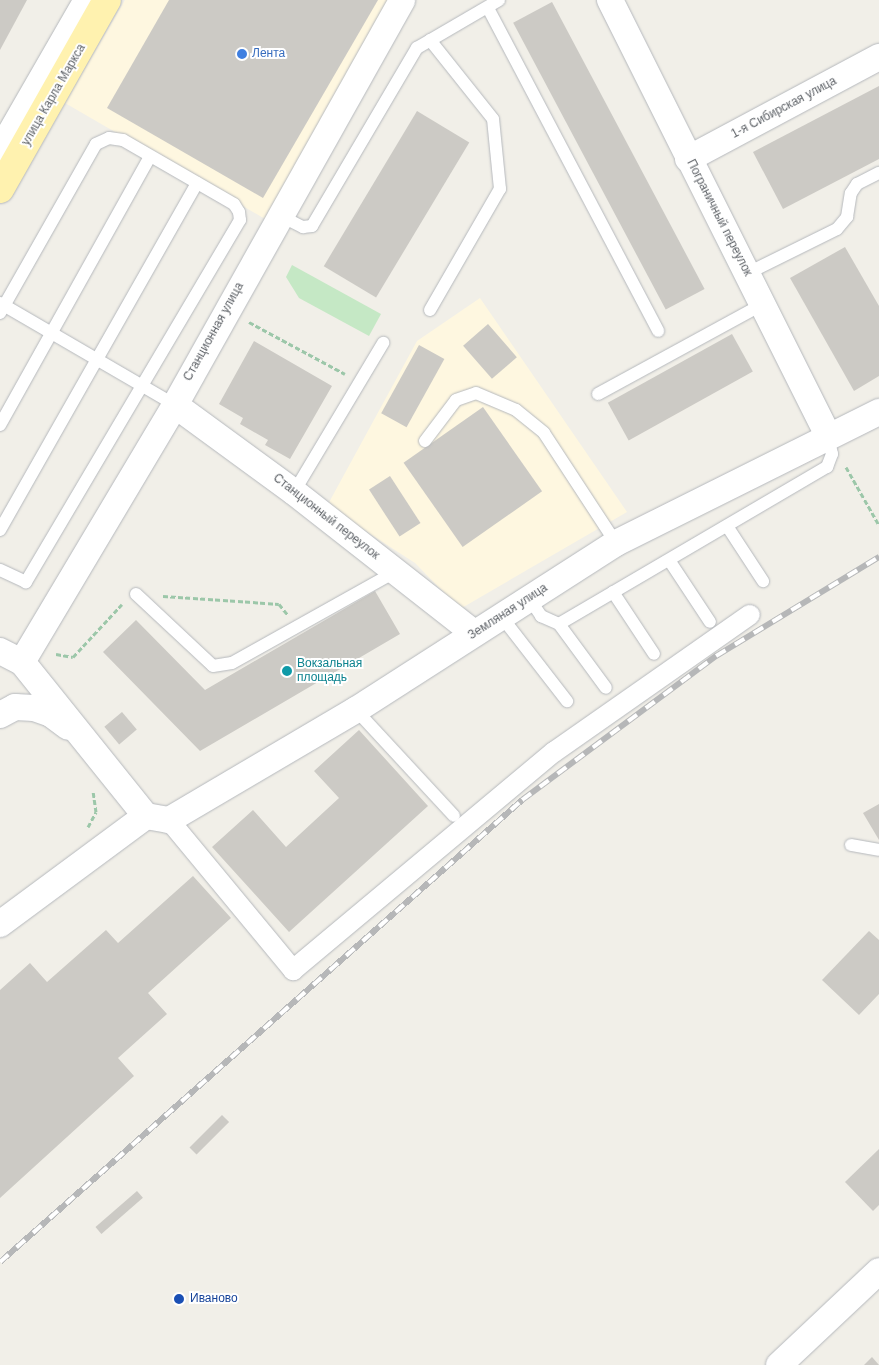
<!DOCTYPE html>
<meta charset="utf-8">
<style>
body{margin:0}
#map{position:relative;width:879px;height:1365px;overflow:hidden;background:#f1efe8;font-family:Arial,sans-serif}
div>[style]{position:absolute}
.commercial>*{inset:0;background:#fef7e0}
.green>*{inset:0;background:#c5e8c5}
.building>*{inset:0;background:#cccac5;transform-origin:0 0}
.path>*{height:3px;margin-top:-1.5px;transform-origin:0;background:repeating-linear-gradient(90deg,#9cc7a9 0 5px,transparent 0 7.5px)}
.roads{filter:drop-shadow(0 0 1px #b5b8bc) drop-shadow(0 0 1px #b5b8bc)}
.service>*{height:12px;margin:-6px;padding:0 6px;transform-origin:6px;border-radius:6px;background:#fff}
.pedestrian>*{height:20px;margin:-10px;padding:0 10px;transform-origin:10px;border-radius:10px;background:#fff}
.minor>*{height:26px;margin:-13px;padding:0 13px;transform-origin:13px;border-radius:13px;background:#fff}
.primary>*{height:28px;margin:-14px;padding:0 14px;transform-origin:14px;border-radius:14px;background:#fff2af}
.rail>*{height:5.5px;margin-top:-2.75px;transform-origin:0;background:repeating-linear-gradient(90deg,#fff 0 11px,#b6b7b8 0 22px);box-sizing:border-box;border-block:1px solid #b6b7b8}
.dots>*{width:14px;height:14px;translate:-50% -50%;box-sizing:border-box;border:2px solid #fff;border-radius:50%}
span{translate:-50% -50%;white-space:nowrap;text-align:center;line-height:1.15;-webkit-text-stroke:4px #fff;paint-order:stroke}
.shop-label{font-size:12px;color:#366cbe}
.left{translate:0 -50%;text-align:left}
.street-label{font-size:12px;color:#5f6368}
.culture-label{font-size:12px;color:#0d838f}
.transit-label{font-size:12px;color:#164399}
</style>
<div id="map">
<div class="commercial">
<div style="clip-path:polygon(125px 0,391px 0,265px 219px,65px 103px)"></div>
<div style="clip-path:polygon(480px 298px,627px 512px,460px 609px,415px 563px,327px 506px,417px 341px)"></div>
</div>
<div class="green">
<div style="clip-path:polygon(292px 265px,381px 314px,369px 336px,299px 298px,286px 277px)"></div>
</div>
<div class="building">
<div style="clip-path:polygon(0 0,27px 0,0 50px)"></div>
<div style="clip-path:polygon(169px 0,378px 0,263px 198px,107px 108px)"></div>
<div style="left:552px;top:2px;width:325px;height:44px;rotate:62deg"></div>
<div style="clip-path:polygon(879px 86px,879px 159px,783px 209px,753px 152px)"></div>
<div style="left:417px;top:111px;width:61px;height:181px;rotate:31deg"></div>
<div style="clip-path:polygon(845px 247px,879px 306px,879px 376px,854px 391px,790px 278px)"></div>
<div style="left:488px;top:324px;width:44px;height:33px;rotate:49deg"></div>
<div style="left:732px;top:334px;width:43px;height:142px;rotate:61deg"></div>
<div style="clip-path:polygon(254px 341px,332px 386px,290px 459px,265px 445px,268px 440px,240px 424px,243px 418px,219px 404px)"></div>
<div style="left:419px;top:345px;width:29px;height:78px;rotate:29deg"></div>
<div style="left:483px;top:407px;width:103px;height:97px;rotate:55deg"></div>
<div style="left:390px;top:476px;width:56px;height:25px;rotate:57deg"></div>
<div style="clip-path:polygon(375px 591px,400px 634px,200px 751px,103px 652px,136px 620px,205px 690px)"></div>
<div style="left:122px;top:712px;width:23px;height:23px;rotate:50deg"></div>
<div style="clip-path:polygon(359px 730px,428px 806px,289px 932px,212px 847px,253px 810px,286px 847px,339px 798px,314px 771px)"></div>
<div style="clip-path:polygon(879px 804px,879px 840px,863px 813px)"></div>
<div style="clip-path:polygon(193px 876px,231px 918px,148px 993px,167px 1014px,118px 1058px,134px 1076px,0 1198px,0 990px,30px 963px,47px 982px,106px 930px,118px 943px)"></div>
<div style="clip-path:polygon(869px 931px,879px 940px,879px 994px,859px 1015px,822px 980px)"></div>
<div style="left:222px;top:1115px;width:10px;height:46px;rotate:45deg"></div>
<div style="clip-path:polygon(879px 1149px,879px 1205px,873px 1211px,845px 1182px)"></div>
<div style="left:137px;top:1191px;width:9px;height:55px;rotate:49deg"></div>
<div style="clip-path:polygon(872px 1357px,879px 1365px,864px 1365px)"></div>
</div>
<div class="path">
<div style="left:249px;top:322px;width:109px;rotate:28.4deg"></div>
<div style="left:846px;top:467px;width:67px;rotate:60.4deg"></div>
<div style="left:163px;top:596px;width:116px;rotate:3.9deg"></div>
<div style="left:279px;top:604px;width:13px;rotate:51deg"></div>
<div style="left:56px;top:654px;width:17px;rotate:10deg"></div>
<div style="left:73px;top:657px;width:72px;rotate:-47.2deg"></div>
<div style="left:88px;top:827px;width:17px;rotate:-62deg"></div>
<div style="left:96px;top:812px;width:21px;rotate:-98deg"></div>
</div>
<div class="roads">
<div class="service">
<div style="left:488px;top:8px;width:365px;rotate:62.2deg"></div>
<div style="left:279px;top:215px;width:27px;rotate:27deg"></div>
<div style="left:303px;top:227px;width:9px;rotate:-6deg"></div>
<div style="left:312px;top:226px;width:207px;rotate:-59.5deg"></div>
<div style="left:417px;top:48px;width:95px;rotate:-30.3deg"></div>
<div style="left:748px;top:273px;width:99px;rotate:-26.3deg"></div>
<div style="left:837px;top:229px;width:16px;rotate:-50deg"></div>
<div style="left:847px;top:217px;width:24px;rotate:-81deg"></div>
<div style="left:851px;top:193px;width:11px;rotate:-56deg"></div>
<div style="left:857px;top:184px;width:25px;rotate:-27deg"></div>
<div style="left:0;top:303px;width:203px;rotate:30.2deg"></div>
<div style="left:430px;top:310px;width:140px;rotate:-60deg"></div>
<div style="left:500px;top:189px;width:70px;rotate:-95.7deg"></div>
<div style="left:493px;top:119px;width:101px;rotate:-128.6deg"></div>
<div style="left:0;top:313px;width:194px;rotate:-60.4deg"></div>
<div style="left:96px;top:144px;width:14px;rotate:-25deg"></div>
<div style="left:109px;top:138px;width:14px;rotate:8deg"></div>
<div style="left:123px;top:140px;width:128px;rotate:30deg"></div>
<div style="left:234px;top:204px;width:9px;rotate:58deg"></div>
<div style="left:239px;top:212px;width:8px;rotate:83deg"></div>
<div style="left:240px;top:220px;width:421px;rotate:120.6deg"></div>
<div style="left:26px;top:582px;width:29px;rotate:-155deg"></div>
<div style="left:598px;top:394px;width:188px;rotate:-28.6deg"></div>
<div style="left:0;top:425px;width:307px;rotate:-60.8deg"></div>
<div style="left:425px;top:441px;width:51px;rotate:-52.9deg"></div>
<div style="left:456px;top:400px;width:21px;rotate:-19deg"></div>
<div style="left:476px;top:393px;width:43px;rotate:23deg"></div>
<div style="left:516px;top:410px;width:36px;rotate:39deg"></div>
<div style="left:544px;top:433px;width:131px;rotate:56.8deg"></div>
<div style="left:294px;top:492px;width:174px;rotate:-59.1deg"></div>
<div style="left:727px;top:526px;width:66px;rotate:56.8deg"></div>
<div style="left:0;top:530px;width:399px;rotate:-60.4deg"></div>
<div style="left:669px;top:560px;width:74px;rotate:56.5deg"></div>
<div style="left:613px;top:592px;width:74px;rotate:56.5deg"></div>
<div style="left:136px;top:594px;width:105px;rotate:43.1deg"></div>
<div style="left:213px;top:666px;width:19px;rotate:-9deg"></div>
<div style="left:232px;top:663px;width:187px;rotate:-29.2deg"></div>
<div style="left:529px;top:598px;width:22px;rotate:56deg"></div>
<div style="left:541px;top:616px;width:20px;rotate:24deg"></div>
<div style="left:559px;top:624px;width:311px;rotate:-30.4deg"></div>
<div style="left:827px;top:467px;width:14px;rotate:-69deg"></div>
<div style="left:832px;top:454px;width:18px;rotate:-103deg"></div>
<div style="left:501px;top:616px;width:108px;rotate:52.2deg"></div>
<div style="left:559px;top:624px;width:79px;rotate:53.7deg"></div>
<div style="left:356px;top:710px;width:144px;rotate:47.2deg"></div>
<div style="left:851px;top:845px;width:28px;rotate:10deg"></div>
</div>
<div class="pedestrian">
<div style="left:169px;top:820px;width:195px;rotate:50.4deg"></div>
<div style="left:293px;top:970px;width:340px;rotate:-39.9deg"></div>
<div style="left:554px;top:752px;width:239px;rotate:-35deg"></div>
</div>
<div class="minor">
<div style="left:610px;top:0;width:487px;rotate:63.4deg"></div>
<div style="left:0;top:151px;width:174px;rotate:-60.1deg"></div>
<div style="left:688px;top:159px;width:217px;rotate:-28.1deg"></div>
<div style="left:175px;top:405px;width:147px;rotate:36.2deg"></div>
<div style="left:294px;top:492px;width:229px;rotate:38.1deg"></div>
<div style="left:0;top:651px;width:25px;rotate:27deg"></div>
<div style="left:22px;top:662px;width:198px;rotate:51.2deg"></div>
<div style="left:22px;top:662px;width:299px;rotate:-59.2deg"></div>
<div style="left:175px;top:405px;width:464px;rotate:-60.7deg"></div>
<div style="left:0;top:715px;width:17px;rotate:-28deg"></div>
<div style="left:15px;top:707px;width:19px;rotate:3deg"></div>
<div style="left:34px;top:708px;width:18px;rotate:19deg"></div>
<div style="left:51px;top:714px;width:21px;rotate:37deg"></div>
<div style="left:146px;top:816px;width:23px;rotate:10deg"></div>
<div style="left:169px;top:820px;width:217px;rotate:-30.5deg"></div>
<div style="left:356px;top:710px;width:309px;rotate:-32.7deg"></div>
<div style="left:616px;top:543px;width:294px;rotate:-26.5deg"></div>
<div style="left:0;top:924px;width:182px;rotate:-36.5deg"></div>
<div style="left:779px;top:1365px;width:137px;rotate:-43.2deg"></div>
</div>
<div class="primary">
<div style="left:0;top:189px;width:217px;rotate:-60.5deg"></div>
</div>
</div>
<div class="rail">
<div style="left:0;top:1262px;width:697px;rotate:-41.51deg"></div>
<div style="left:522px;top:800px;width:242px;rotate:-36.6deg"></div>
<div style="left:716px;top:656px;width:191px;rotate:-31.3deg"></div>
</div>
<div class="dots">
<div style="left:242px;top:54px;background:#3f7fe0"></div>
<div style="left:287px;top:671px;background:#0f9aa8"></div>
<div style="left:179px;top:1299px;background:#1a4fb4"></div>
</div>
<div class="shop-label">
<span class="left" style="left:252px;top:54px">Лента</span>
</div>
<div class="street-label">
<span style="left:54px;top:95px;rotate:-60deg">улица Карла Маркса</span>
<span style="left:784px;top:108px;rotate:-28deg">1-я Сибирская улица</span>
<span style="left:719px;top:218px;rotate:63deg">Пограничный переулок</span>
<span style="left:214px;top:332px;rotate:-61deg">Станционная улица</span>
<span style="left:326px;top:517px;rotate:38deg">Станционный переулок</span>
<span style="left:508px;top:612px;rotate:-33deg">Земляная улица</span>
</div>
<div class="culture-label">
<span class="left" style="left:297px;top:671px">Вокзальная<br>площадь</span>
</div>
<div class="transit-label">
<span class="left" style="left:190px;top:1299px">Иваново</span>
</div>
</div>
